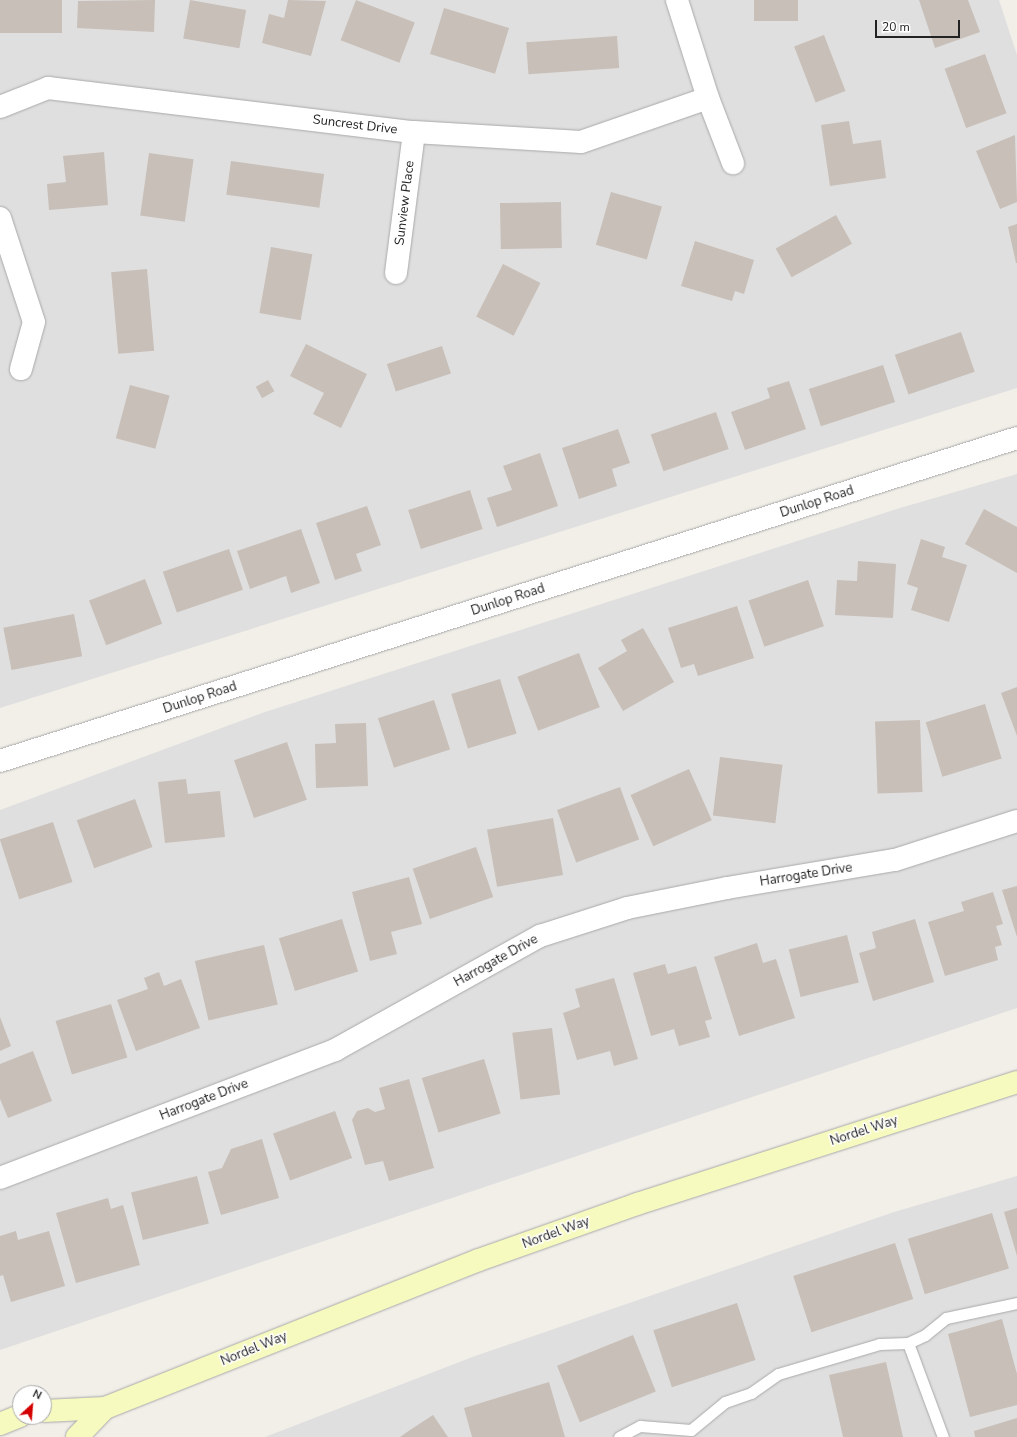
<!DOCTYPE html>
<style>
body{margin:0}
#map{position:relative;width:1017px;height:1437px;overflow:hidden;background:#f2efe9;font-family:"Nunito Sans",sans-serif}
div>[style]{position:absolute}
.residential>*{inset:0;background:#e0dfdf}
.building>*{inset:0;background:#c7bfb8;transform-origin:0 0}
.roads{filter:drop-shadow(0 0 1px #a9a9a9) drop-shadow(0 0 1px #a9a9a9)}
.service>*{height:11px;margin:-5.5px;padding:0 5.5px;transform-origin:5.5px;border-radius:5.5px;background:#fff}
.minor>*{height:22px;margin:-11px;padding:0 11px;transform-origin:11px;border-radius:11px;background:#fff}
.tertiary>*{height:22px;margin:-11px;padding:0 11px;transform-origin:11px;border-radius:11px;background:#fff}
.secondary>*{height:22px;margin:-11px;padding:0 11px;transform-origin:11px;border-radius:11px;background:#f7fabf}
span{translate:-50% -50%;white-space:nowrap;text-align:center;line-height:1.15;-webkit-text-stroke:3px #fff;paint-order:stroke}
.street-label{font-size:13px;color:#222}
.north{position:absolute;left:12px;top:1385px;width:40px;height:40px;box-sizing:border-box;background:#fff;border:1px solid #a7a7a7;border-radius:50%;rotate:26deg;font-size:11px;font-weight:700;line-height:16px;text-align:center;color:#222}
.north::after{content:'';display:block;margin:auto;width:14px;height:18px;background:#d40000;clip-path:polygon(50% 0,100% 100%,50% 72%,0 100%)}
.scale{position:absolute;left:875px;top:20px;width:85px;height:18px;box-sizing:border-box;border:2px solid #222;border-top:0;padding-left:5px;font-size:12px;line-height:14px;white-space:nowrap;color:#222;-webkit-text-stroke:3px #fff;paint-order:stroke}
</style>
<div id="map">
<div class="residential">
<div style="clip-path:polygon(0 0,999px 0,1017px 55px,1017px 388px,0 708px)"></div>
<div style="clip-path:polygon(1017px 474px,1017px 1008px,0 1350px,0 810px,265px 712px,900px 508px)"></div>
<div style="clip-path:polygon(1017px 1176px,1017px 1437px,265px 1437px,475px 1356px,894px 1212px)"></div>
</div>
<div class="building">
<div style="left:0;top:0;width:62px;height:33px"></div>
<div style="clip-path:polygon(155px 0,154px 32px,77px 28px,78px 1px)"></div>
<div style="left:190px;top:0;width:57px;height:39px;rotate:10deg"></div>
<div style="clip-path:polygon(288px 0,326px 1px,311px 56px,262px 43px,269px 14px,284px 18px)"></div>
<div style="left:356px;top:0;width:63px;height:43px;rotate:21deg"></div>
<div style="left:754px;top:0;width:44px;height:21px"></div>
<div style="clip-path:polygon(919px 0,968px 0,980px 32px,935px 48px)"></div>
<div style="left:444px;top:8px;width:68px;height:48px;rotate:17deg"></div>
<div style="left:824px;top:35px;width:60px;height:32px;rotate:69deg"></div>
<div style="left:617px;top:36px;width:32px;height:91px;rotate:86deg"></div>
<div style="left:985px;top:54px;width:63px;height:43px;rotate:70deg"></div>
<div style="clip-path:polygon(849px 121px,853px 144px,881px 140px,886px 178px,830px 186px,821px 125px)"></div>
<div style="clip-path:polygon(1015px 135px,1017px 202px,1000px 209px,976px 151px)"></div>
<div style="clip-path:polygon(104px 152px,108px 205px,49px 210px,47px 184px,66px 182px,63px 156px)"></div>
<div style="left:149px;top:153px;width:45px;height:63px;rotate:8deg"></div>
<div style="left:231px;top:161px;width:94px;height:34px;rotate:8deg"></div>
<div style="left:611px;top:192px;width:53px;height:55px;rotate:16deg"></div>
<div style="left:561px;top:202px;width:46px;height:61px;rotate:89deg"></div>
<div style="left:836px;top:215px;width:33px;height:69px;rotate:61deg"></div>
<div style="clip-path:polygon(1017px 224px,1017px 263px,1016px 263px,1008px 227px)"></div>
<div style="clip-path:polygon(695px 241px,754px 260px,744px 294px,735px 291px,732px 301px,681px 286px)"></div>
<div style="left:271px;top:247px;width:42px;height:67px;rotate:10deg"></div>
<div style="left:503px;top:264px;width:42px;height:59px;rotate:27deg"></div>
<div style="left:147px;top:269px;width:82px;height:36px;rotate:85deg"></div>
<div style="left:961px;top:332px;width:42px;height:70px;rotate:71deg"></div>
<div style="clip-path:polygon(306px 344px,367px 374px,341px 428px,313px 414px,324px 393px,290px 376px)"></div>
<div style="left:442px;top:346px;width:29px;height:58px;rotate:72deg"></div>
<div style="left:883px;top:365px;width:39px;height:78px;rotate:72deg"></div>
<div style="left:268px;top:380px;width:13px;height:14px;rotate:61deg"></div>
<div style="clip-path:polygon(789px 381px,806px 429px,745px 450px,731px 412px,770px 398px,767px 388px)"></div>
<div style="left:130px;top:385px;width:41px;height:55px;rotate:15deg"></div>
<div style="left:716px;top:412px;width:39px;height:69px;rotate:71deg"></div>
<div style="clip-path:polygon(618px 429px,630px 463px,612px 469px,617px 486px,579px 499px,562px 448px)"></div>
<div style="clip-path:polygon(540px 453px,558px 506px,497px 527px,487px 498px,512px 490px,503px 466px)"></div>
<div style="left:470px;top:490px;width:41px;height:65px;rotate:72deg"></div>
<div style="clip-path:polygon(367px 506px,381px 545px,356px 554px,362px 571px,335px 580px,316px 523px)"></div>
<div style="clip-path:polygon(984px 509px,1017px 527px,1017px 573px,965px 544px)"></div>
<div style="clip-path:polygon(301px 529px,320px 583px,291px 593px,286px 576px,250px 589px,237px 551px)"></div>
<div style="clip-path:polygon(921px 539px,945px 547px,942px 557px,967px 565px,949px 622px,911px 610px,918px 588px,907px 584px)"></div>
<div style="left:229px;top:549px;width:43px;height:70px;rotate:71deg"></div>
<div style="clip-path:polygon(858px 561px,896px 564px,893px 618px,835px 615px,837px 580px,857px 581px)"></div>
<div style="left:145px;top:579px;width:48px;height:60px;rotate:69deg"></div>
<div style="left:808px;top:580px;width:49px;height:63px;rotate:71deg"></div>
<div style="clip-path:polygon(737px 606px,754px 658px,698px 676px,694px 664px,681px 668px,668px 628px)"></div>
<div style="left:74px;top:614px;width:43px;height:72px;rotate:79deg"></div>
<div style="clip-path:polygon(643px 628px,674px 682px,623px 711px,598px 668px,627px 651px,621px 640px)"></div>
<div style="left:579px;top:653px;width:58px;height:66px;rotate:69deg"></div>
<div style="left:500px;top:679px;width:57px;height:51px;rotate:73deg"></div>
<div style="clip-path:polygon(1017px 687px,1017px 736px,1001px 693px)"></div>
<div style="left:434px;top:700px;width:52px;height:59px;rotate:72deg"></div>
<div style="left:985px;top:704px;width:57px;height:62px;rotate:73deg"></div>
<div style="left:920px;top:720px;width:72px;height:45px;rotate:88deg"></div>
<div style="clip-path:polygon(366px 723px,368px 786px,316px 788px,315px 744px,336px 743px,335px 724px)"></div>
<div style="left:287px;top:742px;width:61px;height:56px;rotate:71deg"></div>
<div style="left:720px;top:757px;width:63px;height:59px;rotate:7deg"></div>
<div style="left:689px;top:769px;width:56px;height:64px;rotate:66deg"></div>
<div style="clip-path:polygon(186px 779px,188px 794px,220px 791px,225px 837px,165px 843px,158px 782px)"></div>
<div style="left:620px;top:787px;width:56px;height:67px;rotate:70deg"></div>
<div style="left:135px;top:799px;width:51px;height:62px;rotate:70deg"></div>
<div style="left:553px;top:818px;width:58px;height:67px;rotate:80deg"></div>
<div style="left:53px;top:822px;width:63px;height:56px;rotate:72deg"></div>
<div style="left:476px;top:847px;width:53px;height:67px;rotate:71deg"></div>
<div style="clip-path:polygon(409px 877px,422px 924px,391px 932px,397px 954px,370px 961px,352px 892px)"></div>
<div style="clip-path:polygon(1017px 886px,1017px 937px,1002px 890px)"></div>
<div style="clip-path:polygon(993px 892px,1003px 924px,996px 926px,1002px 945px,995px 947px,998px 960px,945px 976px,928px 922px,964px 911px,961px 902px)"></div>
<div style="left:342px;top:919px;width:55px;height:66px;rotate:73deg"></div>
<div style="clip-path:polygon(915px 919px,934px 982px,873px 1001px,859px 953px,876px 948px,872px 932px)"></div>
<div style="left:847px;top:935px;width:49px;height:60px;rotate:76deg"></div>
<div style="clip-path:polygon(757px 943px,763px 963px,776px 959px,795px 1018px,739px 1036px,714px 957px)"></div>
<div style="left:264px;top:945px;width:61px;height:71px;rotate:77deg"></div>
<div style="clip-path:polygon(665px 964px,668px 974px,696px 966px,712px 1019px,705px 1021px,710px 1037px,679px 1046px,674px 1029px,651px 1036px,633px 973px)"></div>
<div style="clip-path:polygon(159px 972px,164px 986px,181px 979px,200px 1028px,136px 1051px,117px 1000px,148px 989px,144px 978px)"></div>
<div style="clip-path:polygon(614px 978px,638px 1059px,614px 1066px,610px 1051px,577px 1060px,563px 1013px,580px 1007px,575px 989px)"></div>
<div style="left:111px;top:1004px;width:56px;height:58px;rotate:73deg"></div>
<div style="clip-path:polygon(0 1017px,11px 1046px,0 1051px)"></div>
<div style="left:552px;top:1028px;width:67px;height:40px;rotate:83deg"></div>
<div style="clip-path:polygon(33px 1051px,52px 1101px,8px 1118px,0 1099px,0 1064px)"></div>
<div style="left:484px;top:1059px;width:57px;height:65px;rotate:73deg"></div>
<div style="clip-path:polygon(409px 1079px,434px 1168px,389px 1181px,383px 1161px,365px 1165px,352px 1120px,357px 1111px,368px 1108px,375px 1112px,385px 1109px,379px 1088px)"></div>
<div style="left:335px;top:1111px;width:50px;height:66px;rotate:70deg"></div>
<div style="clip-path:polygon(262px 1139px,279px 1198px,221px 1215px,208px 1172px,222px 1168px,231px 1149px)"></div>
<div style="left:197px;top:1176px;width:49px;height:68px;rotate:76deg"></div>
<div style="clip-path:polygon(108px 1198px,111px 1209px,123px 1205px,140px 1265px,76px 1283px,56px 1213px)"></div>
<div style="clip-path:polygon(1017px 1208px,1017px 1256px,1004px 1212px)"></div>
<div style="left:992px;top:1213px;width:58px;height:88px;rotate:73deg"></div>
<div style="clip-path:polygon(16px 1231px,18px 1240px,49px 1231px,65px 1286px,11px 1302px,3px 1275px,0 1276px,0 1236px)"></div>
<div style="left:895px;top:1243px;width:59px;height:107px;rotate:72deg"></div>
<div style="left:737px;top:1303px;width:60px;height:88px;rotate:72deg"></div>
<div style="clip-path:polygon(1002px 1319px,1017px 1374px,1017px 1405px,970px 1417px,948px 1334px)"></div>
<div style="left:633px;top:1335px;width:61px;height:82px;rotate:68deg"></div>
<div style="clip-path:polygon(886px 1362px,903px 1437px,843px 1437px,829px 1375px)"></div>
<div style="clip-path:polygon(549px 1382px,565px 1437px,472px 1437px,464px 1408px)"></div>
<div style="clip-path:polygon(433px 1415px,448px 1437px,400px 1437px,410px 1430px)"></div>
<div style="clip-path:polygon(1017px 1418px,1017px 1437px,975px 1437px,974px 1431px)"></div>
</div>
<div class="roads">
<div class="service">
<div style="left:908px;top:1343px;width:100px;rotate:69.6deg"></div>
<div style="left:619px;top:1437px;width:24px;rotate:-28deg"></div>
<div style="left:640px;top:1426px;width:51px;rotate:4.5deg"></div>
<div style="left:691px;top:1430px;width:44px;rotate:-39.5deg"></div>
<div style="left:725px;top:1402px;width:28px;rotate:-19deg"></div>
<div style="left:751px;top:1393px;width:33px;rotate:-35deg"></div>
<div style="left:778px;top:1374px;width:105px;rotate:-16.5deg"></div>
<div style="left:879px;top:1344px;width:29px;rotate:-2deg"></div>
<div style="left:908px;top:1343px;width:19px;rotate:-25deg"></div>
<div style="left:925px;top:1335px;width:27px;rotate:-39deg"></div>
<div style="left:946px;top:1318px;width:73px;rotate:-11.9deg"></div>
</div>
<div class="minor">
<div style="left:708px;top:98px;width:70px;rotate:69deg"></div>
<div style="left:0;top:107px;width:52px;rotate:-21.6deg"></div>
<div style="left:48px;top:88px;width:369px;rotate:6.9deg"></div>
<div style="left:414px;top:132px;width:167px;rotate:3.4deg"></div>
<div style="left:581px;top:142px;width:134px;rotate:-19.1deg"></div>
<div style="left:708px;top:98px;width:103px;rotate:-107.6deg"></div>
<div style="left:0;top:218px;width:109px;rotate:71.9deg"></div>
<div style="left:34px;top:322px;width:49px;rotate:105.5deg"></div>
<div style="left:396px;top:273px;width:142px;rotate:-82.7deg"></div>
<div style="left:0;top:1178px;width:359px;rotate:-20.9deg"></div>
<div style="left:335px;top:1050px;width:235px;rotate:-29.1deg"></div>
<div style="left:540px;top:936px;width:91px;rotate:-17.8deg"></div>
<div style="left:627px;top:908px;width:102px;rotate:-11.3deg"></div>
<div style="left:727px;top:888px;width:170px;rotate:-9.5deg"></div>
<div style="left:895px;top:860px;width:128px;rotate:-17.7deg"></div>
</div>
<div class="tertiary">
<div style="left:0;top:761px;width:1067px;rotate:-17.62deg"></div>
</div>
<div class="secondary">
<div style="left:44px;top:1411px;width:61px;rotate:-2.8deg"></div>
<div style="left:105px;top:1408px;width:402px;rotate:-21.6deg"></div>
<div style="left:479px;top:1260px;width:168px;rotate:-19.5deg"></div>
<div style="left:637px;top:1204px;width:399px;rotate:-17.8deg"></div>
<div style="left:0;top:1424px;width:22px;rotate:-22deg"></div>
<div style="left:77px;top:1437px;width:40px;rotate:-46deg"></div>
</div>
</div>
<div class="street-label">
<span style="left:355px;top:125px;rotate:7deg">Suncrest Drive</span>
<span style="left:405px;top:203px;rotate:-83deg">Sunview Place</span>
<span style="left:817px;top:502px;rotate:-18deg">Dunlop Road</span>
<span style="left:508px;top:600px;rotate:-18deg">Dunlop Road</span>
<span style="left:200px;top:698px;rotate:-18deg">Dunlop Road</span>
<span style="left:806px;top:875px;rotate:-9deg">Harrogate Drive</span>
<span style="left:496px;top:961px;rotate:-29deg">Harrogate Drive</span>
<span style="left:204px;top:1100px;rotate:-21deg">Harrogate Drive</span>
<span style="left:864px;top:1131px;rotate:-18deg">Nordel Way</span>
<span style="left:556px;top:1233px;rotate:-20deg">Nordel Way</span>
<span style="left:254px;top:1349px;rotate:-22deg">Nordel Way</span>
</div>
<div class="north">N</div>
<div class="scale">20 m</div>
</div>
